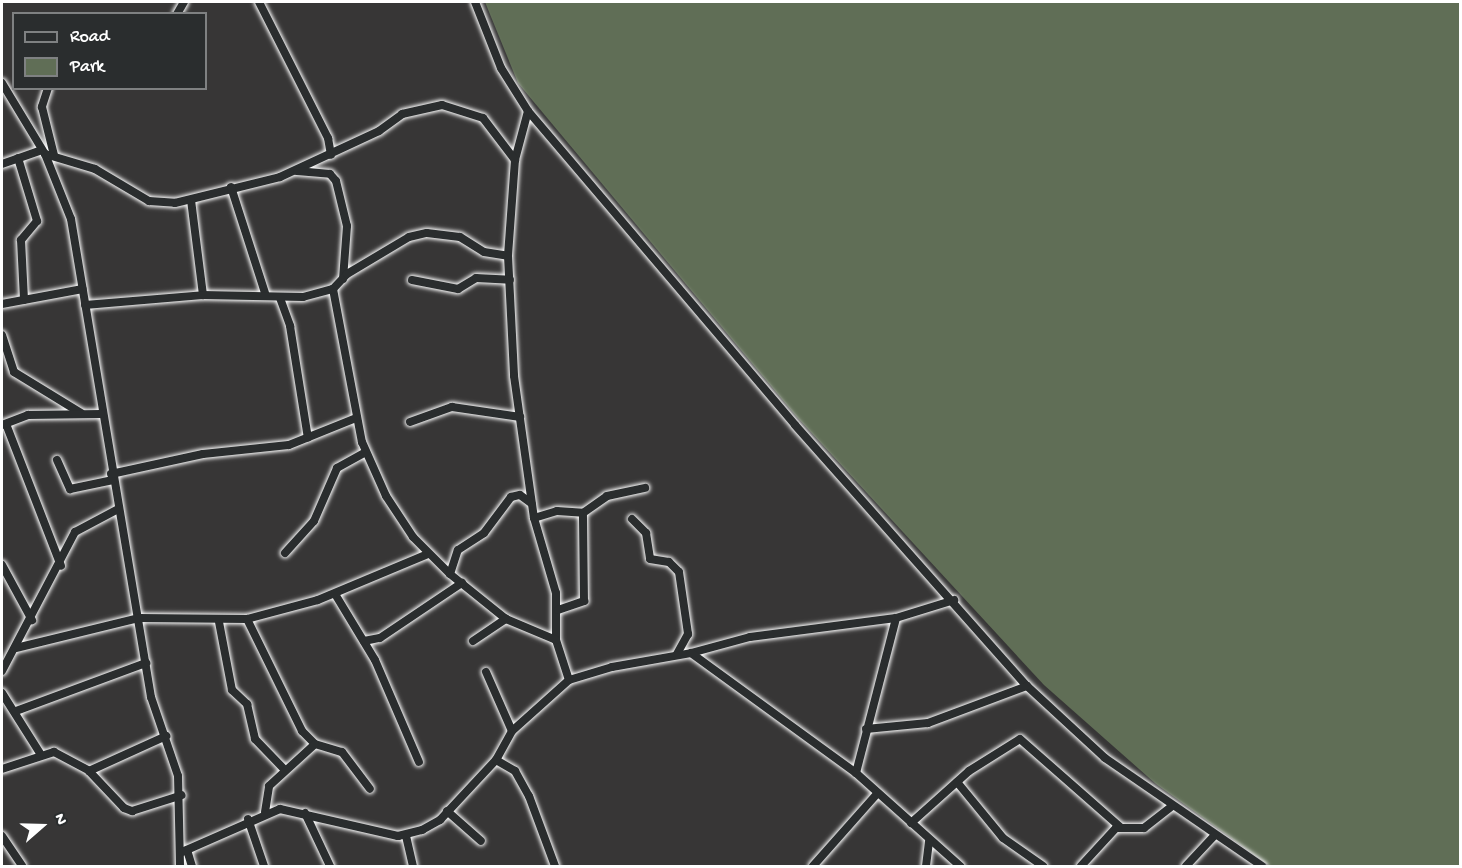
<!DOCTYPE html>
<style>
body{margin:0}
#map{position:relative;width:1462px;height:868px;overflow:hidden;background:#373636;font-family:"Gochi Hand",sans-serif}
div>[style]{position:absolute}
.green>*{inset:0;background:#606e56}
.roads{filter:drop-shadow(0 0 2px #fff) drop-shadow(0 0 2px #fff)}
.minor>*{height:8px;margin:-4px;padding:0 4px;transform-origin:4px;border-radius:4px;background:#2a2d2e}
span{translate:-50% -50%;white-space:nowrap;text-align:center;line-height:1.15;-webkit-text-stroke:4.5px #2a2d2e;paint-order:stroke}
.frame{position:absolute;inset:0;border:3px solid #fff;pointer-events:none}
.legend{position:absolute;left:12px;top:12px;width:195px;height:78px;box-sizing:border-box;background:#2a2d2e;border:2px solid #7f8182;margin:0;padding:8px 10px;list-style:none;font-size:18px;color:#fff}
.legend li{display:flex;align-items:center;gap:12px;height:30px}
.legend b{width:30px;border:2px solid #7f8182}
.north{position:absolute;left:12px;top:796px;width:60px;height:60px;-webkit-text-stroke:4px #2a2d2e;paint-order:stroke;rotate:70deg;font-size:16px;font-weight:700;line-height:24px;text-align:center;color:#fff}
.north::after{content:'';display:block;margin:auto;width:21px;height:27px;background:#fff;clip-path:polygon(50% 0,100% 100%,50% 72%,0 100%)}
</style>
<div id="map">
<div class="green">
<div style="clip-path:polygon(485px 2px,1460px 2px,1460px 866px,1270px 866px,1156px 784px,1044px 685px,796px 416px,518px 83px)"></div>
</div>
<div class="roads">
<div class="minor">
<div style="left:259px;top:2px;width:153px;rotate:63.1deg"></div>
<div style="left:328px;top:138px;width:17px;rotate:80deg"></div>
<div style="left:475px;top:2px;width:71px;rotate:68.5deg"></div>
<div style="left:501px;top:68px;width:51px;rotate:57.9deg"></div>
<div style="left:528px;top:111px;width:412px;rotate:49.6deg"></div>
<div style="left:795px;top:425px;width:349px;rotate:48.4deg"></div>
<div style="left:1027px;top:686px;width:106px;rotate:42.7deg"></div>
<div style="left:1105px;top:758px;width:191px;rotate:34.5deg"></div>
<div style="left:177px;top:14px;width:14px;rotate:-60deg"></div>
<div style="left:2px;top:83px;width:83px;rotate:58.8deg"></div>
<div style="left:45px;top:154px;width:70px;rotate:68.2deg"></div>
<div style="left:71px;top:219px;width:485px;rotate:80.5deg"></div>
<div style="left:151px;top:697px;width:83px;rotate:71.1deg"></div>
<div style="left:178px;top:776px;width:90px;rotate:88.7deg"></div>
<div style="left:48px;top:88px;width:20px;rotate:108deg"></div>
<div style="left:42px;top:107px;width:49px;rotate:76deg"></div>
<div style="left:528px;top:111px;width:51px;rotate:104.9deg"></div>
<div style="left:515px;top:160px;width:96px;rotate:94.2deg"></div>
<div style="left:508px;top:256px;width:120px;rotate:87.1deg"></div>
<div style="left:514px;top:376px;width:143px;rotate:82deg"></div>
<div style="left:534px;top:518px;width:78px;rotate:73.7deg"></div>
<div style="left:556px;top:593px;width:47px;rotate:90deg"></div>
<div style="left:556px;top:640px;width:42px;rotate:72deg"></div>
<div style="left:45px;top:154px;width:52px;rotate:16.7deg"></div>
<div style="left:95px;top:169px;width:63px;rotate:30.7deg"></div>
<div style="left:149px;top:201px;width:26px;rotate:4deg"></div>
<div style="left:175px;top:203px;width:108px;rotate:-13.9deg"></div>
<div style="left:280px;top:177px;width:109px;rotate:-24.9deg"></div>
<div style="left:379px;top:131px;width:29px;rotate:-36deg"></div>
<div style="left:402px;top:114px;width:41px;rotate:-12.7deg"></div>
<div style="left:442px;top:105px;width:43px;rotate:17.6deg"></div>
<div style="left:483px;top:118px;width:53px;rotate:52.7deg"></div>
<div style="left:18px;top:158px;width:66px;rotate:73.2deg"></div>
<div style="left:37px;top:221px;width:25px;rotate:130deg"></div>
<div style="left:21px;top:240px;width:60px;rotate:87.1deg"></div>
<div style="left:2px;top:164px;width:42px;rotate:-19.3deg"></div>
<div style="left:297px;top:171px;width:33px;rotate:5deg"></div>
<div style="left:330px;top:174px;width:9px;rotate:49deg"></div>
<div style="left:336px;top:181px;width:46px;rotate:76.3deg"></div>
<div style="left:347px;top:226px;width:53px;rotate:94.3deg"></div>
<div style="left:231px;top:187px;width:114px;rotate:72.2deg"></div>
<div style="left:191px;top:200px;width:96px;rotate:82.8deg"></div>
<div style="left:412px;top:280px;width:47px;rotate:11.1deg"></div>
<div style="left:458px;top:289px;width:21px;rotate:-31deg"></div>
<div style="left:476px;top:278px;width:34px;rotate:3deg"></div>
<div style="left:333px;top:289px;width:156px;rotate:79.3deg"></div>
<div style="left:362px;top:442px;width:59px;rotate:66deg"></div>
<div style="left:386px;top:496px;width:49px;rotate:56.6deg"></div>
<div style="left:413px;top:537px;width:52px;rotate:45deg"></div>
<div style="left:450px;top:574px;width:72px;rotate:38.8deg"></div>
<div style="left:506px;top:619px;width:54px;rotate:22.8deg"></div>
<div style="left:280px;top:298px;width:30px;rotate:70deg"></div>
<div style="left:290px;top:326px;width:113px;rotate:80.9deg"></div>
<div style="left:2px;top:304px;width:82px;rotate:-10.5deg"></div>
<div style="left:85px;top:305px;width:118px;rotate:-4.8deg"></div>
<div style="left:203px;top:295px;width:100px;rotate:1.1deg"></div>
<div style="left:303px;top:297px;width:31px;rotate:-15deg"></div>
<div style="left:333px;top:289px;width:21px;rotate:-47deg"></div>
<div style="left:347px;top:274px;width:72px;rotate:-30.8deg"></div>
<div style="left:409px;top:237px;width:18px;rotate:-13deg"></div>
<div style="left:427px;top:233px;width:33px;rotate:7deg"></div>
<div style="left:460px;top:237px;width:28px;rotate:32deg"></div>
<div style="left:484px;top:252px;width:24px;rotate:9deg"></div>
<div style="left:2px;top:335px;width:39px;rotate:72deg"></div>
<div style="left:14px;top:372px;width:79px;rotate:31.5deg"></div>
<div style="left:410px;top:422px;width:45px;rotate:-19.7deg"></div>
<div style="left:452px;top:407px;width:69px;rotate:8.4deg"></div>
<div style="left:6px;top:424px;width:152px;rotate:68.8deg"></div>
<div style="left:2px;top:425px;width:28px;rotate:-21deg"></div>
<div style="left:28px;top:415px;width:73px;rotate:-0.8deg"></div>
<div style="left:57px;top:460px;width:32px;rotate:66deg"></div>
<div style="left:70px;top:489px;width:44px;rotate:-11.8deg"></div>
<div style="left:111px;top:474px;width:94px;rotate:-12.3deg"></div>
<div style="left:203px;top:454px;width:86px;rotate:-6deg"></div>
<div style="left:289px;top:445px;width:72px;rotate:-21.9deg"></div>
<div style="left:534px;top:518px;width:24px;rotate:-17deg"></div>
<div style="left:557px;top:511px;width:26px;rotate:4deg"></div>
<div style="left:583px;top:513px;width:29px;rotate:-35deg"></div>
<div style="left:607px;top:496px;width:39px;rotate:-12deg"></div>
<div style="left:632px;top:519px;width:20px;rotate:45deg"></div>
<div style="left:646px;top:533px;width:26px;rotate:81deg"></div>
<div style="left:650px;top:559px;width:19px;rotate:9deg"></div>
<div style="left:669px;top:562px;width:14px;rotate:45deg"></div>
<div style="left:679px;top:572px;width:63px;rotate:81.7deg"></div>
<div style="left:688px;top:634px;width:23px;rotate:119deg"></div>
<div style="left:285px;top:553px;width:43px;rotate:-47.8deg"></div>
<div style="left:314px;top:521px;width:58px;rotate:-66.5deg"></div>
<div style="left:337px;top:468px;width:33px;rotate:-29deg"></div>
<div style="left:2px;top:565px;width:63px;rotate:61.4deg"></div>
<div style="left:450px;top:574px;width:25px;rotate:-72deg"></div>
<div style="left:458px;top:550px;width:31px;rotate:-33deg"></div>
<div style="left:484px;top:533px;width:45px;rotate:-53.1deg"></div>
<div style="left:511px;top:497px;width:9px;rotate:-13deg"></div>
<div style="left:520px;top:495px;width:14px;rotate:36deg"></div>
<div style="left:335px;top:594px;width:77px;rotate:58.8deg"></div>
<div style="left:375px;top:660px;width:111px;rotate:66.7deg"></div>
<div style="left:558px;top:610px;width:28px;rotate:-19deg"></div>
<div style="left:584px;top:601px;width:88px;rotate:-90.7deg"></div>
<div style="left:247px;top:619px;width:125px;rotate:63.8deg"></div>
<div style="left:302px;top:731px;width:18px;rotate:45deg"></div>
<div style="left:315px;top:744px;width:28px;rotate:17deg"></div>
<div style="left:342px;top:752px;width:46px;rotate:52.9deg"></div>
<div style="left:219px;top:622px;width:69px;rotate:79.2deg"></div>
<div style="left:232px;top:690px;width:21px;rotate:43deg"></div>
<div style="left:247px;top:704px;width:36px;rotate:77deg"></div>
<div style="left:255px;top:739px;width:42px;rotate:46deg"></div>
<div style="left:364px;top:641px;width:16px;rotate:-11deg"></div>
<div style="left:380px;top:638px;width:99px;rotate:-33.9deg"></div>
<div style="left:473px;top:641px;width:40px;rotate:-34deg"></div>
<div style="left:16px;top:648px;width:127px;rotate:-13.7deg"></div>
<div style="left:139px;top:618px;width:108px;rotate:0.5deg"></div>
<div style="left:247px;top:619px;width:73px;rotate:-15deg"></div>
<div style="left:318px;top:600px;width:119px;rotate:-22.7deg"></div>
<div style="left:691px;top:653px;width:61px;rotate:-15.2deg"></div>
<div style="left:750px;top:637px;width:147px;rotate:-7.4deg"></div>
<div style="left:896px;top:618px;width:61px;rotate:-17.2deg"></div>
<div style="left:2px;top:671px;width:157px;rotate:-62.3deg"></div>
<div style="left:75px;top:532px;width:49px;rotate:-28.1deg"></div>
<div style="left:486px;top:672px;width:64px;rotate:66.2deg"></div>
<div style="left:2px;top:693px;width:71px;rotate:57.7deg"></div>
<div style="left:16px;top:711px;width:139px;rotate:-20.3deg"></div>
<div style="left:866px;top:729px;width:62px;rotate:-5.5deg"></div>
<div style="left:928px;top:723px;width:106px;rotate:-20.5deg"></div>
<div style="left:496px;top:760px;width:22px;rotate:30deg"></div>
<div style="left:515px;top:771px;width:29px;rotate:61deg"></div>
<div style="left:529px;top:796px;width:75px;rotate:69.6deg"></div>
<div style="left:2px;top:769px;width:55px;rotate:-18.1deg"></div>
<div style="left:54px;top:752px;width:40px;rotate:28deg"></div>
<div style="left:89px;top:771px;width:51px;rotate:46.6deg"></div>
<div style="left:124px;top:808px;width:9px;rotate:21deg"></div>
<div style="left:132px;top:811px;width:52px;rotate:-17.7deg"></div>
<div style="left:89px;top:771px;width:85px;rotate:-24.4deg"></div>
<div style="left:856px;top:773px;width:160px;rotate:-75.5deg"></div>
<div style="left:957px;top:782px;width:72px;rotate:50.6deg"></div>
<div style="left:1003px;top:838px;width:49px;rotate:35deg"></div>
<div style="left:447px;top:811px;width:45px;rotate:41.4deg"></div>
<div style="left:265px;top:812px;width:26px;rotate:-81deg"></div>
<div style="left:269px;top:786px;width:62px;rotate:-42.4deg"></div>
<div style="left:305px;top:813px;width:59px;rotate:64.7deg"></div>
<div style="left:248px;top:819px;width:50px;rotate:71.2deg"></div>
<div style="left:911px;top:823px;width:78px;rotate:-41.9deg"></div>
<div style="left:969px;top:771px;width:60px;rotate:-32.1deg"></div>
<div style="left:1020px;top:739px;width:133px;rotate:41.3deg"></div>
<div style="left:2px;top:836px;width:36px;rotate:56deg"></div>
<div style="left:406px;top:836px;width:31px;rotate:77deg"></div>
<div style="left:187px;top:850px;width:17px;rotate:73deg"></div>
<div style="left:182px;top:852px;width:107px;rotate:-23.7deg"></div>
<div style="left:280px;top:809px;width:121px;rotate:12.9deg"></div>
<div style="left:398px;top:836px;width:25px;rotate:-14deg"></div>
<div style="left:422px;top:830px;width:21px;rotate:-29deg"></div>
<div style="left:440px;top:820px;width:82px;rotate:-47deg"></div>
<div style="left:496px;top:760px;width:33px;rotate:-61deg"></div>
<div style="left:512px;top:731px;width:76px;rotate:-41.8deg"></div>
<div style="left:569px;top:680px;width:45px;rotate:-16.8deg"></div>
<div style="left:612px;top:667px;width:80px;rotate:-10deg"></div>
<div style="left:691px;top:653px;width:204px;rotate:36deg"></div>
<div style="left:856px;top:773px;width:140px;rotate:41.8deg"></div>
<div style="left:813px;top:866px;width:95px;rotate:-48.4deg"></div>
<div style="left:926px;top:866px;width:26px;rotate:-83deg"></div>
<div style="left:1081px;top:866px;width:52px;rotate:-47.4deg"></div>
<div style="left:1116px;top:828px;width:28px"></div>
<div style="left:1144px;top:828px;width:36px;rotate:-38deg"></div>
<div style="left:1186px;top:866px;width:42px;rotate:-46.9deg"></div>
</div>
</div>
<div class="frame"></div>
<ul class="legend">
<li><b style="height:8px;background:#2a2d2e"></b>Road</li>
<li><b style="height:16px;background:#606e56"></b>Park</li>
</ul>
<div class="north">N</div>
</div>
